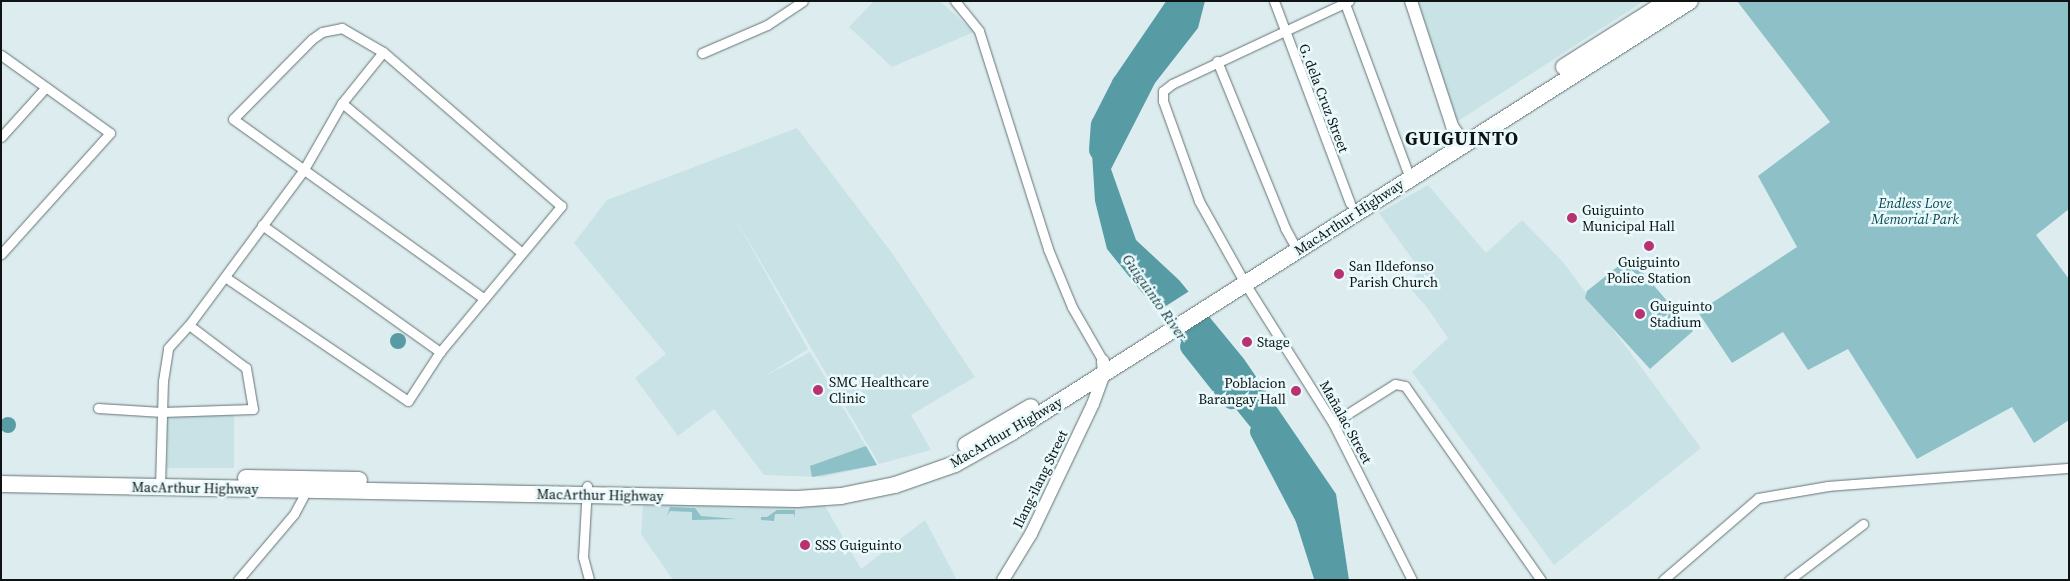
<!DOCTYPE html>
<meta charset="utf-8">
<style>
body{margin:0}
#map{position:relative;width:2070px;height:581px;overflow:hidden;background:#ddedef;font-family:"Source Serif 4",serif}
div>[style]{position:absolute}
.built>*{inset:0;background:#c9e2e5;transform-origin:0 0}
.green>*{inset:0;background:#8ec1c7}
.water>*{inset:0;background:#579ca5}
.round{border-radius:50%}
.pier>*{inset:0;background:#ddedef}
.river>*{height:19px;margin:-9.5px;padding:0 9.5px;transform-origin:9.5px;border-radius:9.5px;background:#579ca5}
.roads{filter:drop-shadow(0 0 1px #647273) drop-shadow(0 0 1px #647273)}
.street>*{height:9px;margin:-4.5px;padding:0 4.5px;transform-origin:4.5px;border-radius:4.5px;background:#fff}
.secondary>*{height:12px;margin:-6px;padding:0 6px;transform-origin:6px;border-radius:6px;background:#fff}
.highway>*{height:16px;margin:-8px;padding:0 8px;transform-origin:8px;border-radius:8px;background:#fff}
.dots>*{width:14px;height:14px;translate:-50% -50%;box-sizing:border-box;border:2px solid #eafafc;border-radius:50%}
span{translate:-50% -50%;white-space:nowrap;text-align:center;line-height:1.15;-webkit-text-stroke:5px #eafafc;paint-order:stroke}
.street-label{font-size:14px;color:#0e1414}
.park-label{font-size:14px;color:#084950;font-style:italic}
.poi-label{font-size:14px;color:#0e1414}
.left{translate:0 -50%;text-align:left}
.right{translate:-100% -50%;text-align:right}
.water-label{font-size:15px;color:#13363a;font-style:italic}
.district-label{font-size:19px;color:#0e1414;font-weight:700;letter-spacing:1px}
.frame{position:absolute;inset:0;border:2px solid #0e1414;pointer-events:none}
</style>
<div id="map">
<div class="built">
<div style="clip-path:polygon(874px 1px,940px 1px,974px 32px,892px 67px,849px 27px)"></div>
<div style="clip-path:polygon(1409px 1px,1644px 1px,1455px 123px)"></div>
<div style="clip-path:polygon(797px 128px,892px 253px,975px 377px,911px 415px,931px 450px,879px 464px,731px 211px,808px 349px,762px 378px,810px 352px,877px 465px,823px 477px,764px 475px,714px 409px,678px 436px,635px 378px,666px 354px,574px 243px,607px 200px)"></div>
<div style="clip-path:polygon(1428px 185px,1486px 253px,1522px 220px,1563px 262px,1701px 448px,1554px 565px,1412px 372px,1448px 338px,1426px 306px,1406px 284px,1421px 271px,1379px 213px)"></div>
<div style="left:234px;top:413px;width:55px;height:67px;rotate:90deg"></div>
<div style="clip-path:polygon(824px 504px,861px 569px,925px 520px,957px 580px,673px 580px,641px 534px,643px 505px)"></div>
</div>
<div class="green">
<div style="clip-path:polygon(1737px 1px,2069px 1px,2069px 209px,2036px 235px,2069px 279px,2069px 420px,2034px 443px,2012px 407px,1917px 459px,1848px 349px,1808px 370px,1783px 332px,1732px 363px,1698px 312px,1797px 247px,1758px 176px,1830px 122px)"></div>
<div style="clip-path:polygon(1631px 259px,1693px 331px,1650px 369px,1585px 298px,1587px 291px,1626px 260px)"></div>
<div style="clip-path:polygon(866px 446px,877px 465px,812px 477px,810px 466px)"></div>
<div style="clip-path:polygon(670px 507px,695px 508px,701px 516px,737px 519px,692px 520px,692px 512px,670px 511px,667px 516px)"></div>
<div style="clip-path:polygon(777px 510px,795px 510px,795px 518px,794px 514px,775px 514px,774px 521px,761px 520px,761px 517px,767px 517px)"></div>
</div>
<div class="water">
<div style="clip-path:polygon(1184px 1px,1205px 1px,1198px 28px,1155px 83px,1111px 169px,1136px 240px,1179px 280px,1244px 359px,1336px 494px,1349px 580px,1327px 580px,1312px 525px,1269px 450px,1107px 249px,1095px 201px,1091px 137px,1160px 32px)"></div>
<div class="round" style="left:390px;top:333px;width:16px;height:16px"></div>
<div class="round" style="left:0;top:417px;width:16px;height:16px"></div>
</div>
<div class="pier">
<div style="clip-path:polygon(1191px 290px,1209px 313px,1173px 335px,1155px 313px)"></div>
</div>
<div class="river">
<div style="left:1098px;top:150px;width:26px;rotate:-86deg"></div>
<div style="left:1100px;top:124px;width:46px;rotate:-62.9deg"></div>
<div style="left:1121px;top:83px;width:99px;rotate:-55.7deg"></div>
<div style="left:1189px;top:346px;width:68px;rotate:51.6deg"></div>
<div style="left:1259px;top:431px;width:97px;rotate:62.4deg"></div>
<div style="left:1304px;top:517px;width:66px;rotate:72.4deg"></div>
</div>
<div class="roads">
<div class="street">
<div style="left:955px;top:1px;width:38px;rotate:51deg"></div>
<div style="left:979px;top:31px;width:229px;rotate:72.4deg"></div>
<div style="left:1048px;top:249px;width:63px;rotate:67.5deg"></div>
<div style="left:1072px;top:307px;width:62px;rotate:60.1deg"></div>
<div style="left:1274px;top:1px;width:216px;rotate:69.4deg"></div>
<div style="left:1344px;top:1px;width:189px;rotate:69.6deg"></div>
<div style="left:1349px;top:1px;width:195px;rotate:154.9deg"></div>
<div style="left:1172px;top:84px;width:11px;rotate:142deg"></div>
<div style="left:1163px;top:91px;width:10px;rotate:90deg"></div>
<div style="left:1163px;top:101px;width:106px;rotate:70.2deg"></div>
<div style="left:1199px;top:201px;width:96px;rotate:60.8deg"></div>
<div style="left:1246px;top:285px;width:163px;rotate:57.8deg"></div>
<div style="left:1333px;top:423px;width:176px;rotate:63.3deg"></div>
<div style="left:702px;top:53px;width:71px;rotate:-23.3deg"></div>
<div style="left:767px;top:25px;width:43px;rotate:-33.7deg"></div>
<div style="left:1px;top:55px;width:134px;rotate:35.6deg"></div>
<div style="left:110px;top:133px;width:163px;rotate:132deg"></div>
<div style="left:1217px;top:61px;width:180px;rotate:67.8deg"></div>
<div style="left:1285px;top:228px;width:25px;rotate:61deg"></div>
<div style="left:342px;top:103px;width:233px;rotate:39.8deg"></div>
<div style="left:1px;top:137px;width:67px;rotate:-48deg"></div>
<div style="left:262px;top:225px;width:219px;rotate:35.5deg"></div>
<div style="left:225px;top:277px;width:221px;rotate:34.1deg"></div>
<div style="left:408px;top:401px;width:59px;rotate:-56.9deg"></div>
<div style="left:440px;top:352px;width:190px;rotate:-50.3deg"></div>
<div style="left:561px;top:206px;width:235px;rotate:-139.1deg"></div>
<div style="left:383px;top:52px;width:48px;rotate:-149.7deg"></div>
<div style="left:342px;top:28px;width:20px;rotate:169deg"></div>
<div style="left:322px;top:32px;width:12px;rotate:145deg"></div>
<div style="left:312px;top:39px;width:112px;rotate:134.6deg"></div>
<div style="left:233px;top:119px;width:307px;rotate:35.6deg"></div>
<div style="left:98px;top:408px;width:64px;rotate:3.6deg"></div>
<div style="left:162px;top:412px;width:91px;rotate:-1.9deg"></div>
<div style="left:253px;top:409px;width:42px;rotate:-99.7deg"></div>
<div style="left:246px;top:368px;width:71px;rotate:-143deg"></div>
<div style="left:1333px;top:423px;width:73px;rotate:-32.2deg"></div>
<div style="left:1395px;top:384px;width:10px;rotate:11deg"></div>
<div style="left:1405px;top:386px;width:237px;rotate:55deg"></div>
<div style="left:587px;top:486px;width:71px;rotate:93.2deg"></div>
<div style="left:583px;top:557px;width:24px;rotate:75deg"></div>
<div style="left:160px;top:487px;width:106px;rotate:-88.4deg"></div>
<div style="left:163px;top:381px;width:33px;rotate:-81deg"></div>
<div style="left:168px;top:348px;width:31px;rotate:-48deg"></div>
<div style="left:189px;top:325px;width:192px;rotate:-53.5deg"></div>
<div style="left:303px;top:171px;width:78px;rotate:-60.2deg"></div>
<div style="left:342px;top:103px;width:65px;rotate:-51.2deg"></div>
<div style="left:238px;top:580px;width:87px;rotate:-49.7deg"></div>
<div style="left:294px;top:514px;width:30px;rotate:-62deg"></div>
<div style="left:1663px;top:580px;width:125px;rotate:-40.8deg"></div>
<div style="left:1758px;top:498px;width:71px;rotate:-9.7deg"></div>
<div style="left:1828px;top:486px;width:242px;rotate:-4.3deg"></div>
<div style="left:1789px;top:580px;width:93px;rotate:-37.1deg"></div>
</div>
<div class="secondary">
<div style="left:1411px;top:1px;width:132px;rotate:71.8deg"></div>
<div style="left:1452px;top:126px;width:21px;rotate:55deg"></div>
<div style="left:1003px;top:580px;width:54px;rotate:-58.7deg"></div>
<div style="left:1031px;top:534px;width:144px;rotate:-64.5deg"></div>
<div style="left:1093px;top:404px;width:33px;rotate:-70deg"></div>
<div style="left:1104px;top:373px;width:12px;rotate:-95deg"></div>
</div>
<div class="highway">
<div style="left:1564px;top:67px;width:123px;rotate:-32.4deg"></div>
<div style="left:966px;top:445px;width:75px;rotate:-30.3deg"></div>
<div style="left:246px;top:478px;width:113px;rotate:1deg"></div>
<div style="left:1px;top:484px;width:796px;rotate:1.08deg"></div>
<div style="left:797px;top:499px;width:44px;rotate:-3.9deg"></div>
<div style="left:841px;top:496px;width:55px;rotate:-11.5deg"></div>
<div style="left:895px;top:485px;width:64px;rotate:-19.3deg"></div>
<div style="left:955px;top:464px;width:65px;rotate:-29.3deg"></div>
<div style="left:1012px;top:432px;width:803px;rotate:-32.44deg"></div>
</div>
</div>
<div class="dots">
<div style="left:1572px;top:218px;background:#b93171"></div>
<div style="left:1649px;top:246px;background:#b93171"></div>
<div style="left:1339px;top:274px;background:#b93171"></div>
<div style="left:1640px;top:314px;background:#b93171"></div>
<div style="left:1247px;top:342px;background:#b93171"></div>
<div style="left:818px;top:390px;background:#b93171"></div>
<div style="left:1296px;top:391px;background:#b93171"></div>
<div style="left:805px;top:545px;background:#b93171"></div>
</div>
<div class="street-label">
<span style="left:1324px;top:98px;rotate:69deg">G. dela Cruz Street</span>
<span style="left:1349px;top:217px;rotate:-33deg">MacArthur Highway</span>
<span style="left:1346px;top:422px;rotate:61deg">Mañalac Street</span>
<span style="left:1006px;top:432px;rotate:-30deg">MacArthur Highway</span>
<span style="left:1040px;top:479px;rotate:-64deg">Ilang-ilang Street</span>
<span style="left:195px;top:488px;rotate:1deg">MacArthur Highway</span>
<span style="left:600px;top:495px;rotate:1deg">MacArthur Highway</span>
</div>
<div class="park-label">
<span style="left:1915px;top:211px">Endless Love<br>Memorial Park</span>
</div>
<div class="poi-label">
<span class="left" style="left:1582px;top:218px">Guiguinto<br>Municipal Hall</span>
<span style="left:1649px;top:270px">Guiguinto<br>Police Station</span>
<span class="left" style="left:1349px;top:274px">San Ildefonso<br>Parish Church</span>
<span class="left" style="left:1650px;top:314px">Guiguinto<br>Stadium</span>
<span class="left" style="left:1257px;top:342px">Stage</span>
<span class="left" style="left:829px;top:390px">SMC Healthcare<br>Clinic</span>
<span class="right" style="left:1286px;top:391px">Poblacion<br>Barangay Hall</span>
<span class="left" style="left:815px;top:545px">SSS Guiguinto</span>
</div>
<div class="water-label">
<span style="left:1155px;top:297px;rotate:55deg">Guiguinto River</span>
</div>
<div class="district-label">
<span style="left:1462px;top:139px">GUIGUINTO</span>
</div>
<div class="frame"></div>
</div>
